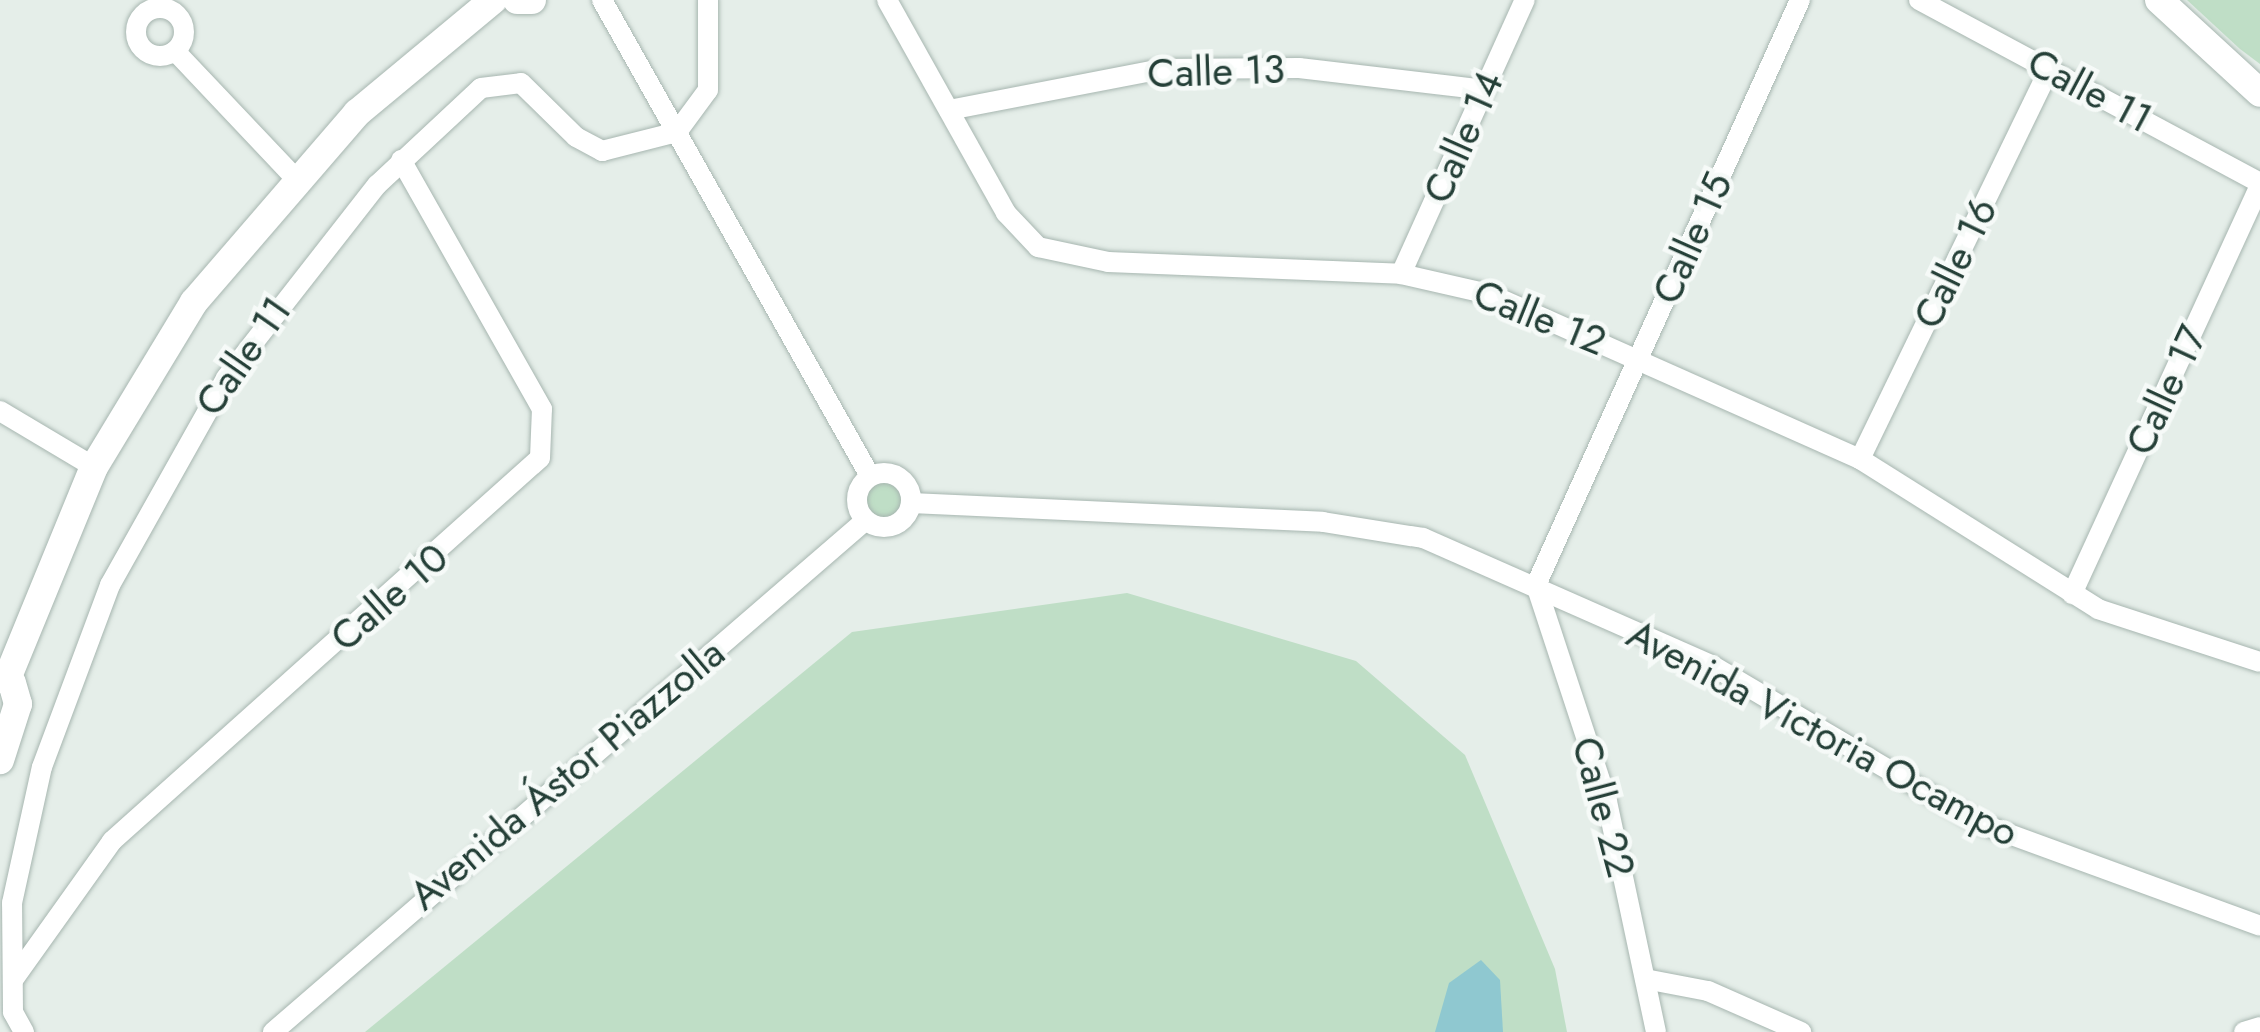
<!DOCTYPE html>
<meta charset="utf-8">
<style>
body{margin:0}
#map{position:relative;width:2260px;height:1032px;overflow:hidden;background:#e5eee9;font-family:Jost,sans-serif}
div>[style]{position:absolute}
.green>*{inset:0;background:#bfdec6}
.round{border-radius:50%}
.water>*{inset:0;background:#8fc8d0}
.roads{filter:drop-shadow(0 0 2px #a7b6b0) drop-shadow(0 0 2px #a7b6b0)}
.street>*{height:20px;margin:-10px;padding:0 10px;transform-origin:10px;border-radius:10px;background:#fff}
.street>.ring{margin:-10px;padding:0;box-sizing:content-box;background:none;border:20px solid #fff;border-radius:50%}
.secondary>*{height:28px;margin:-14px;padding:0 14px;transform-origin:14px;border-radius:14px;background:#fff}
span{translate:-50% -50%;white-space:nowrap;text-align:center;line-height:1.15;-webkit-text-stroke:9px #f6faf8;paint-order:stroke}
.street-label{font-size:40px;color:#243f37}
</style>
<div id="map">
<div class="green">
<div style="clip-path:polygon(2187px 0,2260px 0,2260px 64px,2240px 49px)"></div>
<div class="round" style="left:866px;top:482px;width:38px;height:38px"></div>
<div style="clip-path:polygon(1127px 593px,1356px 661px,1465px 755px,1555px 969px,1567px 1032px,365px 1032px,852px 632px)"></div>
</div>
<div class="water">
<div style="clip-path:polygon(1481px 960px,1500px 980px,1503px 1032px,1435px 1032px,1449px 983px)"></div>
</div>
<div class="roads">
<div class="street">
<div style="left:602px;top:0;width:546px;rotate:60.62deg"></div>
<div style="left:887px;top:0;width:244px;rotate:60.8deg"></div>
<div style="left:1006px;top:213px;width:47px;rotate:46.7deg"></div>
<div style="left:1038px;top:247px;width:72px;rotate:12.1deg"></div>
<div style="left:1108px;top:262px;width:293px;rotate:2.3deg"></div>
<div style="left:1401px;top:274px;width:90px;rotate:12.8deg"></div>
<div style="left:1489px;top:294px;width:406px;rotate:24deg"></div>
<div style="left:1860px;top:459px;width:281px;rotate:32.2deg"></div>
<div style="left:2098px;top:609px;width:170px;rotate:18.1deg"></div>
<div style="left:1919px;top:0;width:387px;rotate:28.2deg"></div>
<div class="ring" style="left:136px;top:8px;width:28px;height:28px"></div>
<div style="left:175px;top:51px;width:175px;rotate:46.6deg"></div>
<div style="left:949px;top:110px;width:216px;rotate:-10.9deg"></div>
<div style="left:1161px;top:69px;width:138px;rotate:-0.4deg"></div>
<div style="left:1299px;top:68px;width:187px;rotate:6.7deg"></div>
<div style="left:1401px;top:274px;width:301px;rotate:-65.7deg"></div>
<div style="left:0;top:411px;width:109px;rotate:30.8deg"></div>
<div style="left:1860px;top:459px;width:435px;rotate:-64.1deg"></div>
<div class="ring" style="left:857px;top:473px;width:34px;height:34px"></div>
<div style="left:911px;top:503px;width:412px;rotate:2.6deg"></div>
<div style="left:1323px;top:522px;width:101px;rotate:9.1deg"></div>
<div style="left:1423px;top:538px;width:317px;rotate:23.8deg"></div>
<div style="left:1713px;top:666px;width:309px;rotate:30.6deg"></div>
<div style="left:1979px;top:823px;width:299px;rotate:20.1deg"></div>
<div style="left:2072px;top:594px;width:450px;rotate:-65.3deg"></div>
<div style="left:1645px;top:979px;width:64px;rotate:10.8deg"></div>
<div style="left:1708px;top:991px;width:102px;rotate:23.8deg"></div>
<div style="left:13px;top:980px;width:171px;rotate:-54.5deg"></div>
<div style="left:112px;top:841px;width:574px;rotate:-41.82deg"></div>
<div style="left:540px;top:458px;width:49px;rotate:-87.7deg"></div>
<div style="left:542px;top:409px;width:286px;rotate:-119.5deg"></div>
<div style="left:24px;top:1032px;width:23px;rotate:-119deg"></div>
<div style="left:13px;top:1012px;width:109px;rotate:-90.5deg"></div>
<div style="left:12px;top:903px;width:139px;rotate:-77.6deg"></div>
<div style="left:42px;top:767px;width:194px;rotate:-69.5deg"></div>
<div style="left:110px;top:585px;width:237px;rotate:-60.7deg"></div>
<div style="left:226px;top:378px;width:245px;rotate:-52deg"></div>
<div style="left:377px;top:185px;width:142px;rotate:-43deg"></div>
<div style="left:481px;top:88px;width:40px;rotate:-7.1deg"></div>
<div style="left:521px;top:83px;width:77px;rotate:44.5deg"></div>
<div style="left:576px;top:137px;width:30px;rotate:28deg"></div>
<div style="left:602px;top:151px;width:77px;rotate:-14.2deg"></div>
<div style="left:677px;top:132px;width:52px;rotate:-53.6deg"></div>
<div style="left:708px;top:90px;width:90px;rotate:-90deg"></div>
<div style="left:273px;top:1032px;width:783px;rotate:-40.81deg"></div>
<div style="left:1656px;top:1032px;width:236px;rotate:-102deg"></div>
<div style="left:1607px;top:801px;width:227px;rotate:-108.2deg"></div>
<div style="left:1536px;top:585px;width:642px;rotate:-65.71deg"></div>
<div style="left:2244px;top:1032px;width:17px;rotate:-17deg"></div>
</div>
<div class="secondary">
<div style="left:517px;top:0;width:15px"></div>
<div style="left:2159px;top:0;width:137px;rotate:42.6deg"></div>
<div style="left:0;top:677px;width:13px;rotate:27deg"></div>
<div style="left:12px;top:683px;width:22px;rotate:74deg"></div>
<div style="left:18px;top:704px;width:59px;rotate:107.8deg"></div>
<div style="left:7px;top:679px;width:229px;rotate:-67.7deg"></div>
<div style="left:94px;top:467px;width:193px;rotate:-58.8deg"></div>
<div style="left:194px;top:302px;width:250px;rotate:-49.2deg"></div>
<div style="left:357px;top:113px;width:177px;rotate:-39.7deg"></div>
</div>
</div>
<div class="street-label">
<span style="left:1216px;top:71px;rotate:-2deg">Calle 13</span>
<span style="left:2090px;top:90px;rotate:28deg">Calle 11</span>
<span style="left:1463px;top:137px;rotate:-66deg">Calle 14</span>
<span style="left:1692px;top:238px;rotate:-66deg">Calle 15</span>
<span style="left:1955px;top:263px;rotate:-64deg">Calle 16</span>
<span style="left:1540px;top:317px;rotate:22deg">Calle 12</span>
<span style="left:243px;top:356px;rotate:-55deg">Calle 11</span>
<span style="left:2166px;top:390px;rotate:-65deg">Calle 17</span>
<span style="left:389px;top:597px;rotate:-41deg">Calle 10</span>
<span style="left:1823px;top:733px;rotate:28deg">Avenida Victoria Ocampo</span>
<span style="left:567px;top:774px;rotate:-40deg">Avenida Ástor Piazzolla</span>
<span style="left:1604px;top:807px;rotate:75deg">Calle 22</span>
</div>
</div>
